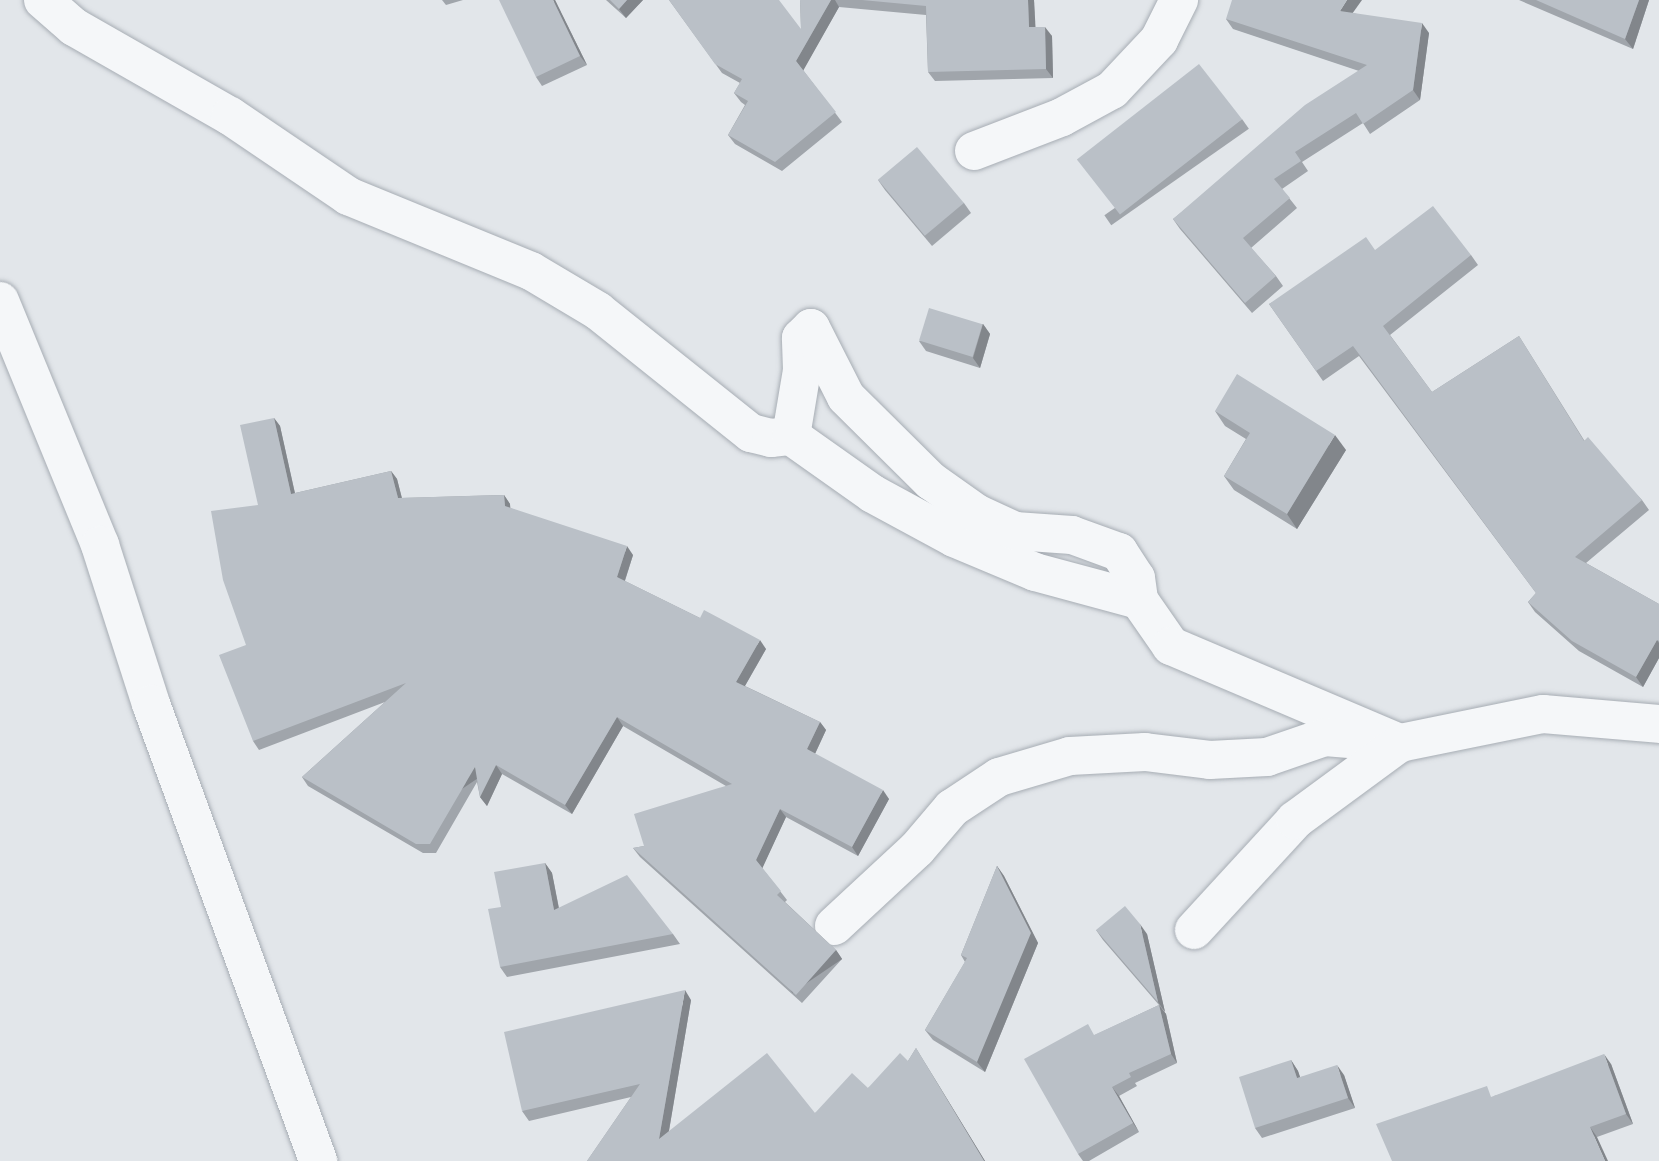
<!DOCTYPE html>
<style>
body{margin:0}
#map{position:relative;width:1659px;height:1161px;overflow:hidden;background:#e2e6ea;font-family:Jost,sans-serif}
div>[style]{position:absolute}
.roads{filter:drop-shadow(0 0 2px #a7adb4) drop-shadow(0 0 2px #a7adb4)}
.minor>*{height:38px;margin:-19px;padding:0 19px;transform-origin:19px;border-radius:19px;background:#f5f7f9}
.wall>*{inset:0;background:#a0a5ab;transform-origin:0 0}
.shaded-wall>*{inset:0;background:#82868b;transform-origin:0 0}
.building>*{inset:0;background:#bac0c7;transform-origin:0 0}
span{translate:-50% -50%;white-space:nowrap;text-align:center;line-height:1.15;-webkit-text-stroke:6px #f2f5f8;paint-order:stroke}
</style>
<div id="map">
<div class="roads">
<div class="minor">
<div style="left:43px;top:0;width:41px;rotate:41.1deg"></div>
<div style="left:74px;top:27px;width:180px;rotate:29.7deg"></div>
<div style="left:230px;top:116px;width:143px;rotate:34.1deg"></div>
<div style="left:348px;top:196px;width:198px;rotate:22.3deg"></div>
<div style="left:531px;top:271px;width:78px;rotate:30.8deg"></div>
<div style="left:598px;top:311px;width:196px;rotate:38.6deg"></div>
<div style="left:751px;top:433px;width:21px;rotate:14deg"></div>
<div style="left:771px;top:438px;width:20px;rotate:-6deg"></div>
<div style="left:791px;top:436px;width:100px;rotate:35.3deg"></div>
<div style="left:873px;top:494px;width:92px;rotate:28.5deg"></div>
<div style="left:954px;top:538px;width:88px;rotate:22.8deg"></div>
<div style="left:1035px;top:572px;width:108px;rotate:15.1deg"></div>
<div style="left:1139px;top:600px;width:56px;rotate:55.2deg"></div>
<div style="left:1171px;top:646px;width:249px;rotate:23deg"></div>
<div style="left:974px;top:151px;width:94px;rotate:-21.1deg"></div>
<div style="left:1062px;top:117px;width:57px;rotate:-28.4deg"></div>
<div style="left:1112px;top:90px;width:69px;rotate:-46.8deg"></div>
<div style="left:1159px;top:40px;width:45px;rotate:-63.4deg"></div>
<div style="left:0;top:301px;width:264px;rotate:67.7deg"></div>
<div style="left:100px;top:545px;width:167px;rotate:72.2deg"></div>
<div style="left:151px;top:704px;width:487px;rotate:69.9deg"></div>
<div style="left:791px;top:436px;width:67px;rotate:-80.5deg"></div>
<div style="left:802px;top:370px;width:32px;rotate:-92deg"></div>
<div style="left:801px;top:338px;width:14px;rotate:-45deg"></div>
<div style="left:811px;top:328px;width:77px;rotate:63.1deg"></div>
<div style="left:846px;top:397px;width:120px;rotate:44.7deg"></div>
<div style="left:931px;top:481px;width:55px;rotate:35.4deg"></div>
<div style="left:976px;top:513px;width:43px;rotate:24.8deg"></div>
<div style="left:1015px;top:531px;width:57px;rotate:4deg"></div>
<div style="left:1072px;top:535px;width:50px;rotate:19.9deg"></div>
<div style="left:1119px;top:552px;width:31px;rotate:57deg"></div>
<div style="left:1136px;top:578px;width:22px;rotate:82deg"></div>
<div style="left:834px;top:926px;width:113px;rotate:-42.9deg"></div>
<div style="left:917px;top:849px;width:54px;rotate:-49.5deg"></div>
<div style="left:952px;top:808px;width:56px;rotate:-33.4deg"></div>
<div style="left:999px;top:777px;width:74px;rotate:-16.5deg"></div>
<div style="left:1070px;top:756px;width:75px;rotate:-3.1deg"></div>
<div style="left:1145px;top:752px;width:65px;rotate:7deg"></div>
<div style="left:1210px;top:760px;width:57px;rotate:-3deg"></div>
<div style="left:1267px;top:757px;width:61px;rotate:-19deg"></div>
<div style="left:1325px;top:737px;width:49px;rotate:4.7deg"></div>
<div style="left:1194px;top:930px;width:149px;rotate:-47.4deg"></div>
<div style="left:1295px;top:820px;width:130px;rotate:-36.3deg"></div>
<div style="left:1400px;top:743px;width:146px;rotate:-11.5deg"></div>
<div style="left:1543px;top:714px;width:116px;rotate:4.9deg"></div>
</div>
</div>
<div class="wall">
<div style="clip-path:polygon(442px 0,463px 0,446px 5px)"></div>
<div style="clip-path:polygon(555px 0,587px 65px,542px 86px,536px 77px)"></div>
<div style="clip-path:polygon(606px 0,643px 0,626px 18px)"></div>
<div style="clip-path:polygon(669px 0,801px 29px,800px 0,1034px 0,1035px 27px,1052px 36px,1053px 78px,935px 81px,928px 72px,926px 15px,839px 7px,803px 70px,842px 122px,782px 171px,735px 144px,728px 135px,745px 105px,741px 102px,734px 93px,740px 83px,722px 73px)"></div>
<div style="clip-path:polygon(1519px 0,1649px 0,1633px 49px)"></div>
<div style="clip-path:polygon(1353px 13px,1429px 33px,1420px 100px,1370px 134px,1363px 123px,1302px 162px,1308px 171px,1282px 189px,1297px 208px,1251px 248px,1276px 276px,1283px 286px,1252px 313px,1180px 229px,1173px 219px,1359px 71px,1233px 29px,1226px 19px)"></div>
<div style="left:1242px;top:119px;width:12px;height:168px;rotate:55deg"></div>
<div style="clip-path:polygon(878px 180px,964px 203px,971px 213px,932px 246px,885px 190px)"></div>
<div style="clip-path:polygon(1375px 250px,1471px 255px,1478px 265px,1390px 335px,1432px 392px,1519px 336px,1584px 440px,1642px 500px,1649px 510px,1586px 563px,1659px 604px,1659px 658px,1643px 687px,1579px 651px,1535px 612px,1528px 602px,1536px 593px,1359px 356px,1323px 381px,1269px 304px)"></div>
<div style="clip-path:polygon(983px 324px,990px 334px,980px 368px,926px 351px,919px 341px)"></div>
<div style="clip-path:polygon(1215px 411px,1346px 450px,1297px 529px,1234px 490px,1224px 476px,1246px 439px,1225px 426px)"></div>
<div style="clip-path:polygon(274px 418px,280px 426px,295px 493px,391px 471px,397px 479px,402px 498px,504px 495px,510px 504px,510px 508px,633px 555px,625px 581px,700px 618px,766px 649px,745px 686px,820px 722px,826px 730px,815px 754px,889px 799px,858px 856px,786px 817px,762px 868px,787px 900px,785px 902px,836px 950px,842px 959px,802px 1003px,640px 857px,633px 848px,644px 846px,726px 786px,623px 726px,572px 814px,502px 774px,487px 806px,480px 797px,477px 782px,436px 853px,423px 853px,308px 786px,302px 777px,385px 702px,259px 750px,253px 741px,246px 645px,258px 505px)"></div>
<div style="clip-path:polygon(545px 863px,552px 873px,559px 908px,673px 934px,680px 944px,507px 977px,500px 967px,501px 907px)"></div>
<div style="clip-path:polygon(997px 866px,1004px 876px,1038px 943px,985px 1072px,933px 1040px,925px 1030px,965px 962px,961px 955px)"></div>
<div style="clip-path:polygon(1096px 930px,1147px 934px,1165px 1012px,1161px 1008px,1166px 1014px,1177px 1063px,1135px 1083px,1137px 1086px,1119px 1096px,1139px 1132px,1089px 1161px,1083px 1161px,1078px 1154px,1095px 1035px,1159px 1005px,1103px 940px)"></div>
<div style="clip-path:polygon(691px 1000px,669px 1131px,815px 1113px,868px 1088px,908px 1061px,916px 1048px,985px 1161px,587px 1161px,631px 1097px,529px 1121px,522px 1111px)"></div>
<div style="clip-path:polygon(1291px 1060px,1298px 1071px,1300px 1077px,1344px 1075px,1355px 1108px,1262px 1138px,1255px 1128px)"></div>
<div style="clip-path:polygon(1611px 1064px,1633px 1124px,1597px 1137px,1494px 1096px)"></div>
</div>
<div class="shaded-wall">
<div style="clip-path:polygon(553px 0,555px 0,587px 65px,580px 56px)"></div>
<div style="clip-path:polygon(627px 0,643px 0,626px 18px,619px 9px)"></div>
<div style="clip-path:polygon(831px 0,835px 0,839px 7px,803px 71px,796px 61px)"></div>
<div style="clip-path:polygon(1028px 0,1034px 0,1036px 36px,1029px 27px)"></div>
<div style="clip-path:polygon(1347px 0,1362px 0,1347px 21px,1340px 11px)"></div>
<div style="clip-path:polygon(1639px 0,1649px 0,1633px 49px,1625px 39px)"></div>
<div style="clip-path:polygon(1422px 23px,1429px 33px,1420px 100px,1413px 90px)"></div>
<div style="clip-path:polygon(1045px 27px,1052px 36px,1053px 78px,1046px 69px)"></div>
<div style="clip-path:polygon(983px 324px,990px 334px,980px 368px,973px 358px)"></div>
<div style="clip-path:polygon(274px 418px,280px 426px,297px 503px,291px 494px)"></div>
<div style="clip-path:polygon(1335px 435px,1346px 450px,1297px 529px,1287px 514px)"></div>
<div style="clip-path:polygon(391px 471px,397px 479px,404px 507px,398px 498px)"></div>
<div style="clip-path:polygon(504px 495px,510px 504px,511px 515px,505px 506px)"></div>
<div style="clip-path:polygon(627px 546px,633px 555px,623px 586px,617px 577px)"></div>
<div style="clip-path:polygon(760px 640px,766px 649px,742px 691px,736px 682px)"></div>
<div style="clip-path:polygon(1657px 640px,1659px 643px,1659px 658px,1643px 687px,1636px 677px)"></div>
<div style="clip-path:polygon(617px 717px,623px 726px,572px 814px,565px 805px)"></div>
<div style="clip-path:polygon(820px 722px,826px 730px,813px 758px,807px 749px)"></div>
<div style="clip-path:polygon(496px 765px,502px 774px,487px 806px,480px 797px)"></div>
<div style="left:475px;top:767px;width:11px;height:89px;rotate:56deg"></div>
<div style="clip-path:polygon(883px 790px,889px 799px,858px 856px,852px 847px)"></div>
<div style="clip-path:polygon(780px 809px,786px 817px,762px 869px,756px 860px)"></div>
<div style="clip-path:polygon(545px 863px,552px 873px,561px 920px,554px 910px)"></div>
<div style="clip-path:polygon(997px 866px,1004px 876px,1038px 943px,985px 1072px,977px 1062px)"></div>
<div style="clip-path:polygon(1140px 924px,1147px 934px,1165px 1012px,1158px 1002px)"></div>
<div style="left:836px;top:950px;width:11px;height:60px;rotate:56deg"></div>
<div style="clip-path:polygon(685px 990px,691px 1000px,666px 1148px,659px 1139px)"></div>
<div style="clip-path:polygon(1159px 1005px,1166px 1014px,1177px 1063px,1171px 1054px)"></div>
<div style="clip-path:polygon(916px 1048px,922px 1058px,985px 1161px,984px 1161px)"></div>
<div style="clip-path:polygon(1604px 1054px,1611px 1064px,1633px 1124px,1626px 1114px)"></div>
<div style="clip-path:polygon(1291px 1060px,1298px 1071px,1304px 1089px,1297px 1078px)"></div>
<div style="clip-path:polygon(1337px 1065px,1344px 1075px,1355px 1108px,1348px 1098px)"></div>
<div style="clip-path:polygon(1112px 1087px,1119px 1096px,1139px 1132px,1133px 1123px)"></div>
<div style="clip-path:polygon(1590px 1127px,1597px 1137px,1608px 1161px,1605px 1161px)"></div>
</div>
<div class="building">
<div style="clip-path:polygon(499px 0,553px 0,580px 56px,536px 77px)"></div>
<div style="clip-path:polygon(610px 0,627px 0,619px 9px)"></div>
<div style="clip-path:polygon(669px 0,779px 0,801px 29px,800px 0,831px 0,796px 61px,836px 112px,775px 162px,728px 135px,748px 101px,734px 93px,742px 79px,715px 64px)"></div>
<div style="clip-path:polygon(862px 0,1028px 0,1029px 27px,1045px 27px,1046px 69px,928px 72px,926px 6px)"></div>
<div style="clip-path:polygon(1232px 0,1347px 0,1340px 11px,1422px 23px,1413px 90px,1363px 124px,1356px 113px,1295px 152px,1301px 161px,1274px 179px,1290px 198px,1243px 238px,1276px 276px,1245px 303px,1173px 219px,1305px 105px,1367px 65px,1226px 19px)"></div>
<div style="clip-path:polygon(1536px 0,1639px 0,1625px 39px)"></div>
<div style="left:1199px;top:64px;width:70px;height:155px;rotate:52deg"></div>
<div style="left:917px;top:147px;width:73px;height:51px;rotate:50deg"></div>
<div style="clip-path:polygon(1433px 206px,1471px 255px,1383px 326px,1432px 392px,1519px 336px,1584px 441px,1588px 437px,1642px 500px,1575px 557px,1659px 604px,1659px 641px,1657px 640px,1636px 677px,1572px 641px,1528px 602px,1536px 593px,1353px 346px,1316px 371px,1269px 304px,1366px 237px,1375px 250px)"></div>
<div style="left:929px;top:308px;width:56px;height:34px;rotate:17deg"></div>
<div style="clip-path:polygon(1237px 374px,1335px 435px,1287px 514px,1224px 476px,1250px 433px,1215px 411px)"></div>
<div style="clip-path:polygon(274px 418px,291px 494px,391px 471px,398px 498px,504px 495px,505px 506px,627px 546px,617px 577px,700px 618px,704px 610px,760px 640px,736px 682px,820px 722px,807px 749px,883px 790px,852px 847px,780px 809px,756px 860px,781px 891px,777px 895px,836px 950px,796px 995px,633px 848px,644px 846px,634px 814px,732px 784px,617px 717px,565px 805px,496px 765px,480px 797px,475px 767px,430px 844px,416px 844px,302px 777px,406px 683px,253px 741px,219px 655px,246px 645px,223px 580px,211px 511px,258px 505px,240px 425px)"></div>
<div style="clip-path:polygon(545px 863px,554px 910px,627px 875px,673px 934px,500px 967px,488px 909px,501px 907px,494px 872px)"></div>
<div style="clip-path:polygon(997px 866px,1031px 933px,977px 1062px,925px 1030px,967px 958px,961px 955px)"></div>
<div style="clip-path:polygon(1125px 906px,1140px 924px,1158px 1002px,1096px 930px)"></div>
<div style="clip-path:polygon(685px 990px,659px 1139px,767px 1053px,815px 1113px,852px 1073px,868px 1088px,900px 1053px,908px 1061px,916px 1048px,984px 1161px,587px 1161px,640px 1084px,522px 1111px,504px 1032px)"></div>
<div style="clip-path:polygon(1159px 1005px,1171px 1054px,1129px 1073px,1131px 1077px,1112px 1087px,1133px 1123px,1078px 1154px,1024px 1059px,1088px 1024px,1094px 1035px)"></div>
<div style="clip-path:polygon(1604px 1054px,1626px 1114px,1590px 1127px,1605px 1161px,1392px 1161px,1376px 1124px,1487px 1086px,1491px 1097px)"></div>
<div style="clip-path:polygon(1291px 1060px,1297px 1078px,1337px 1065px,1348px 1098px,1255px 1128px,1239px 1077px)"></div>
</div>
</div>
